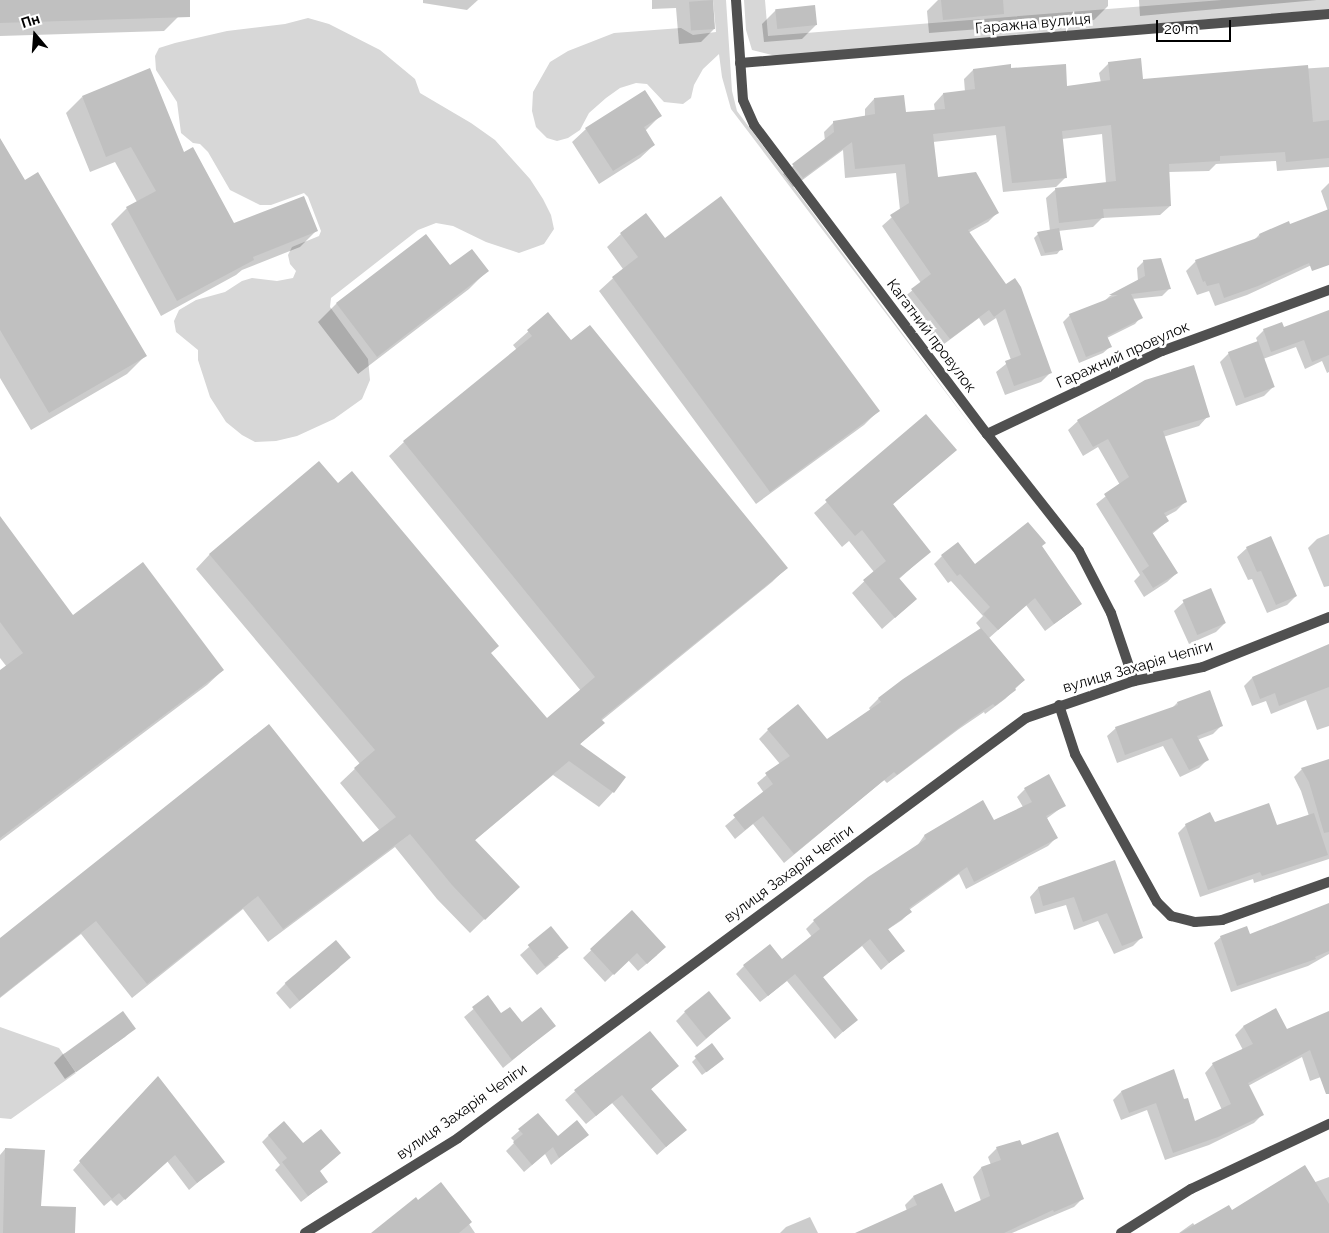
<!DOCTYPE html>
<meta charset="utf-8">
<style>
body{margin:0}
#map{position:relative;width:1329px;height:1233px;overflow:hidden;background:#fff;font-family:Raleway,sans-serif}
div>[style]{position:absolute}
.green>*{inset:0;background:#d7d7d7}
.shadow>*{inset:0;background:#0003}
.building>*{inset:0;background:#c0c0c0;transform-origin:0 0}
.street>*{height:10px;margin:-5px;padding:0 5px;transform-origin:5px;border-radius:5px;background:#505050}
span{translate:-50% -50%;white-space:nowrap;text-align:center;line-height:1.15;-webkit-text-stroke:5px #fff;paint-order:stroke}
.street-label{font-size:15px;color:#000}
.north{position:absolute;left:10px;top:10px;width:50px;height:50px;-webkit-text-stroke:4px #fff;paint-order:stroke;rotate:342deg;font-size:14px;font-weight:700;line-height:20px;text-align:center;color:#000}
.north::after{content:'';display:block;margin:auto;width:18px;height:22px;background:#000;clip-path:polygon(50% 0,100% 100%,50% 72%,0 100%)}
.scale{position:absolute;left:1156px;top:20px;width:75px;height:22px;box-sizing:border-box;border:2px solid #000;border-top:0;padding-left:6px;font-size:15px;line-height:18px;white-space:nowrap;color:#000;-webkit-text-stroke:4px #fff;paint-order:stroke}
</style>
<div id="map">
<div class="green">
<div style="clip-path:polygon(713px 0,726px 0,732px 91px,737px 111px,981px 439px,731px 109px,722px 77px,719px 54px,703px 69px,694px 85px,691px 98px,683px 104px,664px 102px,647px 84px,636px 83px,620px 88px,606px 98px,589px 113px,580px 130px,568px 138px,557px 141px,547px 138px,536px 127px,532px 111px,533px 92px,550px 62px,568px 51px,614px 33px,681px 28px,693px 35px,716px 32px)"></div>
<div style="clip-path:polygon(744px 0,765px 0,768px 36px,1222px 0,1329px 0,1329px 9px,776px 56px,752px 50px,746px 30px)"></div>
<div style="clip-path:polygon(308px 18px,329px 24px,380px 50px,415px 79px,420px 93px,471px 123px,495px 140px,530px 179px,543px 199px,551px 215px,554px 229px,544px 244px,519px 253px,486px 242px,453px 226px,436px 223px,418px 230px,331px 298px,330px 307px,368px 359px,370px 380px,362px 399px,334px 419px,297px 436px,276px 441px,255px 442px,242px 435px,226px 422px,210px 397px,198px 360px,198px 350px,176px 332px,174px 321px,179px 310px,196px 300px,225px 292px,242px 281px,252px 278px,277px 281px,293px 278px,296px 271px,290px 264px,288px 255px,292px 247px,319px 236px,321px 231px,308px 197px,304px 193px,271px 205px,260px 205px,230px 190px,208px 152px,200px 144px,193px 143px,181px 133px,177px 102px,156px 70px,155px 56px,159px 48px,175px 43px,227px 31px,285px 24px)"></div>
<div style="clip-path:polygon(0 1027px,59px 1048px,76px 1073px,11px 1119px,0 1118px)"></div>
</div>
<div class="shadow">
<div style="clip-path:polygon(0 0,177px 0,178px 17px,164px 31px,0 36px)"></div>
<div style="clip-path:polygon(423px 0,478px 0,467px 10px,423px 3px)"></div>
<div style="clip-path:polygon(652px 0,712px 0,714px 29px,701px 42px,679px 44px,676px 8px,652px 9px)"></div>
<div style="clip-path:polygon(938px 0,1108px 0,1108px 6px,1094px 20px,929px 33px,927px 11px)"></div>
<div style="clip-path:polygon(1139px 0,1317px 0,1140px 16px)"></div>
<div style="clip-path:polygon(776px 10px,816px 25px,802px 39px,764px 42px,762px 24px)"></div>
<div style="clip-path:polygon(1109px 63px,1142px 80px,1329px 67px,1329px 167px,1277px 171px,1276px 161px,1216px 164px,1209px 171px,1169px 172px,1170px 206px,1160px 215px,1102px 218px,1093px 227px,1058px 231px,1061px 249px,1057px 254px,1041px 256px,1034px 238px,1038px 234px,1050px 231px,1046px 198px,1056px 189px,1106px 183px,1102px 134px,1062px 139px,1066px 177px,1056px 187px,1003px 192px,996px 135px,933px 142px,936px 178px,997px 213px,988px 222px,968px 233px,1050px 373px,1041px 382px,1005px 395px,996px 372px,1011px 360px,996px 318px,984px 326px,979px 318px,940px 347px,902px 299px,921px 283px,882px 226px,900px 210px,896px 173px,845px 178px,843px 150px,793px 187px,783px 174px,825px 141px,824px 132px,834px 122px,865px 117px,865px 109px,874px 99px,905px 114px,935px 111px,934px 104px,943px 94px,965px 92px,964px 79px,973px 70px,1010px 70px,1066px 88px,1101px 83px,1099px 73px)"></div>
<div style="clip-path:polygon(82px 97px,183px 154px,234px 225px,316px 231px,300px 247px,242px 270px,236px 275px,161px 316px,111px 224px,127px 208px,137px 202px,115px 162px,90px 172px,66px 113px)"></div>
<div style="clip-path:polygon(660px 116px,645px 131px,654px 145px,640px 158px,599px 184px,572px 142px,586px 129px)"></div>
<div style="clip-path:polygon(0 141px,24px 181px,145px 356px,127px 374px,31px 430px,0 378px)"></div>
<div style="clip-path:polygon(1329px 183px,1329px 257px,1247px 295px,1215px 306px,1209px 291px,1197px 295px,1186px 271px,1196px 261px,1254px 240px,1259px 235px,1288px 223px,1289px 226px,1328px 211px,1321px 191px)"></div>
<div style="clip-path:polygon(621px 234px,664px 239px,878px 411px,864px 425px,756px 504px,599px 291px,623px 269px,607px 247px)"></div>
<div style="clip-path:polygon(425px 236px,450px 267px,487px 271px,469px 289px,358px 374px,318px 322px,336px 304px)"></div>
<div style="clip-path:polygon(1144px 261px,1169px 289px,1162px 296px,1132px 299px,1141px 317px,1135px 324px,1107px 338px,1110px 347px,1103px 353px,1079px 363px,1063px 322px,1070px 315px,1103px 302px,1110px 296px,1138px 281px,1137px 268px)"></div>
<div style="clip-path:polygon(1329px 312px,1329px 372px,1327px 373px,1322px 361px,1305px 369px,1296px 347px,1263px 359px,1273px 387px,1264px 396px,1236px 406px,1220px 362px,1229px 353px,1258px 343px,1256px 338px,1264px 330px,1283px 329px)"></div>
<div style="clip-path:polygon(548px 314px,570px 342px,786px 568px,772px 582px,601px 721px,603px 723px,579px 745px,624px 777px,613px 792px,599px 807px,553px 775px,474px 841px,503px 901px,470px 933px,437px 899px,395px 847px,268px 942px,243px 909px,132px 998px,81px 934px,0 998px,0 939px,363px 844px,380px 831px,340px 783px,360px 764px,196px 569px,210px 554px,490px 653px,546px 720px,581px 691px,389px 456px,404px 442px,517px 350px,513px 345px)"></div>
<div style="clip-path:polygon(926px 416px,955px 450px,892px 505px,929px 552px,899px 579px,916px 599px,882px 629px,852px 593px,874px 572px,849px 541px,842px 547px,814px 513px)"></div>
<div style="clip-path:polygon(1208px 416px,1199px 426px,1163px 437px,1185px 502px,1176px 511px,1165px 517px,1168px 521px,1152px 534px,1177px 573px,1167px 582px,1144px 597px,1134px 581px,1140px 575px,1096px 504px,1120px 485px,1098px 447px,1083px 456px,1068px 430px,1078px 421px)"></div>
<div style="clip-path:polygon(0 518px,73px 617px,223px 670px,207px 685px,0 841px,0 672px,7px 667px,0 658px)"></div>
<div style="clip-path:polygon(1329px 534px,1329px 586px,1324px 587px,1308px 548px,1317px 539px)"></div>
<div style="clip-path:polygon(1040px 546px,1081px 604px,1045px 631px,1026px 605px,989px 638px,1024px 680px,1005px 699px,985px 714px,984px 712px,959px 729px,887px 783px,884px 780px,784px 863px,753px 824px,735px 839px,725px 826px,764px 793px,757px 783px,780px 764px,759px 739px,768px 730px,827px 741px,871px 711px,869px 708px,878px 699px,904px 680px,981px 629px,976px 623px,983px 616px,951px 581px,948px 583px,934px 564px,942px 556px,975px 566px)"></div>
<div style="clip-path:polygon(1247px 548px,1296px 596px,1287px 605px,1267px 613px,1252px 579px,1248px 580px,1237px 557px)"></div>
<div style="clip-path:polygon(1184px 602px,1225px 623px,1216px 632px,1189px 644px,1174px 611px)"></div>
<div style="clip-path:polygon(1329px 645px,1329px 726px,1317px 730px,1306px 700px,1271px 714px,1266px 701px,1252px 706px,1244px 686px,1252px 678px)"></div>
<div style="clip-path:polygon(1177px 703px,1221px 726px,1213px 734px,1197px 740px,1207px 760px,1199px 768px,1180px 777px,1163px 746px,1117px 763px,1107px 736px,1116px 728px,1172px 708px)"></div>
<div style="clip-path:polygon(1329px 760px,1329px 859px,1254px 883px,1253px 879px,1200px 897px,1178px 833px,1186px 825px,1276px 827px,1309px 816px,1301px 791px,1294px 777px,1302px 769px)"></div>
<div style="clip-path:polygon(1025px 789px,1065px 805px,1046px 819px,1056px 838px,1048px 846px,966px 889px,959px 874px,909px 910px,910px 912px,902px 920px,887px 930px,903px 951px,881px 970px,862px 946px,822px 978px,856px 1020px,835px 1039px,787px 981px,760px 1002px,736px 974px,744px 966px,782px 960px,812px 937px,806px 929px,814px 921px,917px 846px,924px 836px,982px 802px,993px 821px,1023px 807px,1017px 797px)"></div>
<div style="clip-path:polygon(1114px 861px,1141px 938px,1133px 946px,1114px 954px,1098px 921px,1074px 930px,1066px 905px,1035px 914px,1030px 897px,1038px 888px)"></div>
<div style="clip-path:polygon(1329px 908px,1329px 954px,1308px 966px,1231px 992px,1214px 943px,1221px 937px,1249px 935px)"></div>
<div style="clip-path:polygon(632px 911px,657px 955px,638px 971px,628px 960px,605px 982px,583px 958px)"></div>
<div style="clip-path:polygon(529px 947px,559px 957px,537px 975px,520px 955px)"></div>
<div style="clip-path:polygon(340px 967px,290px 1009px,276px 993px,285px 984px)"></div>
<div style="clip-path:polygon(488px 997px,501px 1015px,522px 1024px,554px 1026px,503px 1068px,464px 1017px)"></div>
<div style="clip-path:polygon(1275px 1010px,1286px 1030px,1329px 1013px,1329px 1074px,1310px 1081px,1302px 1057px,1248px 1086px,1262px 1115px,1254px 1123px,1209px 1145px,1165px 1160px,1147px 1110px,1121px 1120px,1113px 1100px,1121px 1092px,1183px 1101px,1195px 1122px,1222px 1110px,1205px 1073px,1213px 1064px,1243px 1050px,1235px 1035px,1243px 1027px)"></div>
<div style="clip-path:polygon(685px 1012px,730px 1018px,697px 1047px,676px 1021px)"></div>
<div style="clip-path:polygon(134px 1028px,125px 1037px,65px 1079px,54px 1063px,63px 1054px)"></div>
<div style="clip-path:polygon(696px 1058px,718px 1063px,702px 1075px,692px 1062px)"></div>
<div style="clip-path:polygon(677px 1066px,650px 1090px,676px 1138px,657px 1155px,612px 1103px,586px 1124px,565px 1100px,596px 1073px)"></div>
<div style="clip-path:polygon(150px 1085px,223px 1161px,189px 1190px,167px 1161px,117px 1206px,111px 1200px,104px 1206px,73px 1170px)"></div>
<div style="clip-path:polygon(538px 1114px,557px 1137px,587px 1135px,551px 1165px,545px 1154px,524px 1172px,506px 1151px,515px 1142px,511px 1138px)"></div>
<div style="clip-path:polygon(269px 1135px,319px 1172px,326px 1182px,301px 1202px,275px 1170px,280px 1165px,262px 1142px)"></div>
<div style="clip-path:polygon(1021px 1146px,1083px 1198px,1074px 1207px,1012px 1233px,857px 1233px,907px 1211px,905px 1205px,913px 1197px,954px 1214px,981px 1201px,973px 1177px,981px 1168px,991px 1165px,988px 1157px,997px 1148px)"></div>
<div style="clip-path:polygon(5px 1149px,40px 1208px,74px 1233px,0 1233px,0 1155px)"></div>
<div style="clip-path:polygon(1329px 1177px,1329px 1233px,1179px 1233px,1193px 1223px,1195px 1226px)"></div>
<div style="clip-path:polygon(810px 1217px,818px 1233px,780px 1233px,786px 1227px)"></div>
<div style="clip-path:polygon(469px 1224px,475px 1233px,376px 1233px)"></div>
</div>
<div class="building">
<div style="clip-path:polygon(0 0,190px 0,190px 17px,0 23px)"></div>
<div style="left:713px;top:0;width:29px;height:24px;rotate:86deg"></div>
<div style="clip-path:polygon(941px 0,1003px 0,1004px 14px,943px 20px)"></div>
<div style="left:815px;top:5px;width:20px;height:40px;rotate:84deg"></div>
<div style="clip-path:polygon(1141px 58px,1143px 79px,1308px 65px,1313px 122px,1329px 120px,1329px 158px,1286px 162px,1285px 152px,1220px 156px,1220px 161px,1169px 164px,1171px 206px,1103px 209px,1104px 218px,1059px 223px,1055px 188px,1116px 181px,1111px 125px,1062px 131px,1067px 178px,1012px 183px,1005px 126px,933px 134px,938px 177px,976px 172px,999px 213px,968px 230px,1006px 284px,1015px 278px,1021px 287px,1052px 373px,1014px 386px,1005px 361px,1021px 355px,1005px 309px,994px 317px,989px 310px,950px 339px,911px 289px,931px 274px,890px 215px,909px 203px,905px 164px,855px 169px,852px 142px,803px 178px,792px 164px,834px 132px,833px 121px,875px 114px,874px 98px,904px 95px,906px 112px,945px 109px,943px 93px,975px 89px,973px 69px,1011px 64px,1011px 68px,1066px 64px,1067px 86px,1110px 80px,1108px 62px)"></div>
<div style="clip-path:polygon(150px 68px,184px 152px,193px 147px,234px 223px,304px 196px,318px 231px,253px 257px,254px 260px,177px 301px,126px 207px,156px 191px,131px 147px,106px 157px,82px 96px)"></div>
<div style="clip-path:polygon(645px 90px,662px 116px,644px 127px,655px 145px,613px 171px,585px 128px)"></div>
<div style="clip-path:polygon(0 138px,25px 180px,38px 172px,147px 356px,49px 413px,0 330px)"></div>
<div style="clip-path:polygon(721px 196px,880px 411px,770px 492px,612px 277px,638px 257px,620px 233px,646px 213px,665px 238px)"></div>
<div style="clip-path:polygon(1329px 209px,1329px 265px,1312px 271px,1309px 263px,1258px 286px,1224px 298px,1219px 283px,1207px 286px,1205px 281px,1203px 282px,1195px 260px,1260px 237px,1259px 234px,1289px 221px,1290px 224px)"></div>
<div style="clip-path:polygon(1059px 228px,1063px 250px,1045px 253px,1037px 232px)"></div>
<div style="clip-path:polygon(426px 234px,450px 265px,472px 249px,489px 271px,377px 357px,336px 303px)"></div>
<div style="clip-path:polygon(1161px 258px,1171px 289px,1131px 294px,1143px 318px,1107px 336px,1112px 347px,1086px 357px,1069px 314px,1118px 295px,1109px 295px,1145px 276px,1143px 260px)"></div>
<div style="clip-path:polygon(1329px 310px,1329px 355px,1312px 362px,1304px 340px,1271px 352px,1263px 329px,1282px 322px,1284px 327px)"></div>
<div style="clip-path:polygon(548px 312px,571px 340px,590px 325px,788px 568px,601px 719px,605px 723px,580px 744px,626px 777px,614px 793px,569px 761px,475px 840px,520px 887px,485px 920px,452px 885px,410px 834px,283px 929px,258px 896px,147px 984px,96px 921px,0 997px,0 938px,269px 724px,363px 842px,396px 817px,354px 768px,375px 750px,209px 554px,319px 461px,338px 483px,352px 471px,499px 646px,491px 653px,547px 718px,595px 677px,403px 441px,532px 336px,527px 330px)"></div>
<div style="left:1258px;top:341px;width:49px;height:32px;rotate:70deg"></div>
<div style="clip-path:polygon(1194px 365px,1210px 417px,1163px 431px,1187px 502px,1164px 513px,1169px 521px,1152px 532px,1178px 573px,1153px 588px,1142px 571px,1149px 566px,1104px 494px,1129px 477px,1108px 439px,1093px 447px,1077px 420px,1145px 380px)"></div>
<div style="clip-path:polygon(926px 414px,957px 450px,893px 504px,931px 552px,899px 578px,917px 599px,895px 618px,863px 580px,886px 561px,862px 530px,855px 536px,825px 500px)"></div>
<div style="clip-path:polygon(0 516px,73px 615px,143px 562px,224px 670px,0 838px,0 670px,23px 653px,0 622px)"></div>
<div style="clip-path:polygon(1028px 522px,1046px 543px,1042px 546px,1082px 604px,1054px 624px,1035px 598px,998px 630px,983px 614px,990px 607px,960px 574px,957px 576px,941px 555px,958px 542px,975px 564px)"></div>
<div style="clip-path:polygon(1271px 536px,1297px 596px,1276px 605px,1261px 571px,1257px 572px,1246px 547px)"></div>
<div style="left:1211px;top:588px;width:38px;height:31px;rotate:67deg"></div>
<div style="clip-path:polygon(981px 628px,1025px 680px,1015px 688px,1016px 690px,995px 706px,993px 704px,969px 720px,897px 775px,894px 772px,794px 854px,763px 816px,745px 830px,733px 815px,773px 784px,765px 773px,790px 756px,767px 729px,798px 704px,827px 739px,881px 702px,878px 698px,903px 679px)"></div>
<div style="clip-path:polygon(1329px 644px,1329px 687px,1279px 706px,1275px 693px,1260px 699px,1252px 677px)"></div>
<div style="clip-path:polygon(1210px 690px,1223px 726px,1197px 736px,1209px 760px,1189px 770px,1172px 738px,1125px 755px,1115px 727px,1178px 705px,1177px 702px)"></div>
<div style="clip-path:polygon(1329px 759px,1329px 832px,1324px 833px,1309px 782px,1301px 768px)"></div>
<div style="clip-path:polygon(1049px 774px,1066px 806px,1046px 816px,1058px 838px,974px 882px,967px 867px,909px 908px,912px 912px,888px 929px,905px 951px,889px 963px,870px 939px,823px 977px,858px 1020px,843px 1032px,795px 974px,768px 996px,743px 965px,770px 944px,782px 959px,820px 929px,813px 920px,868px 877px,926px 839px,924px 835px,983px 800px,994px 820px,1032px 802px,1024px 788px)"></div>
<div style="clip-path:polygon(1269px 803px,1277px 825px,1314px 813px,1328px 855px,1262px 876px,1260px 872px,1208px 890px,1185px 824px,1210px 812px,1215px 822px)"></div>
<div style="clip-path:polygon(1115px 860px,1143px 938px,1122px 946px,1107px 913px,1083px 922px,1074px 897px,1043px 906px,1038px 887px)"></div>
<div style="clip-path:polygon(1329px 903px,1329px 951px,1315px 957px,1316px 959px,1237px 986px,1220px 936px,1247px 926px,1250px 934px)"></div>
<div style="clip-path:polygon(632px 910px,666px 947px,647px 964px,637px 953px,614px 975px,590px 949px)"></div>
<div style="left:551px;top:926px;width:28px;height:30px;rotate:51deg"></div>
<div style="left:336px;top:940px;width:23px;height:67px;rotate:50deg"></div>
<div style="left:709px;top:991px;width:35px;height:32px;rotate:51deg"></div>
<div style="clip-path:polygon(488px 995px,501px 1013px,510px 1007px,522px 1022px,541px 1007px,556px 1026px,512px 1060px,472px 1007px)"></div>
<div style="clip-path:polygon(1276px 1008px,1287px 1029px,1329px 1011px,1329px 1094px,1326px 1094px,1310px 1050px,1248px 1083px,1264px 1115px,1218px 1137px,1173px 1153px,1156px 1103px,1129px 1113px,1121px 1091px,1174px 1069px,1184px 1099px,1188px 1098px,1195px 1121px,1231px 1104px,1212px 1063px,1253px 1044px,1243px 1026px)"></div>
<div style="left:123px;top:1011px;width:22px;height:74px;rotate:54deg"></div>
<div style="clip-path:polygon(650px 1031px,679px 1066px,651px 1089px,687px 1130px,666px 1147px,622px 1095px,596px 1116px,574px 1090px)"></div>
<div style="left:712px;top:1043px;width:20px;height:22px;rotate:53deg"></div>
<div style="clip-path:polygon(158px 1076px,225px 1162px,197px 1183px,175px 1155px,125px 1200px,119px 1193px,112px 1199px,79px 1161px)"></div>
<div style="clip-path:polygon(538px 1113px,558px 1136px,577px 1120px,589px 1135px,559px 1158px,553px 1147px,532px 1165px,513px 1142px,523px 1134px,518px 1129px)"></div>
<div style="clip-path:polygon(284px 1121px,303px 1143px,321px 1129px,341px 1153px,320px 1171px,328px 1182px,308px 1196px,282px 1162px,287px 1158px,268px 1135px)"></div>
<div style="clip-path:polygon(1058px 1132px,1084px 1199px,1054px 1212px,1053px 1210px,1004px 1233px,855px 1233px,917px 1205px,913px 1196px,942px 1183px,955px 1212px,990px 1196px,981px 1167px,1001px 1160px,996px 1147px,1020px 1140px,1022px 1145px)"></div>
<div style="clip-path:polygon(5px 1148px,45px 1150px,41px 1206px,76px 1207px,75px 1233px,3px 1233px)"></div>
<div style="clip-path:polygon(1305px 1165px,1329px 1204px,1329px 1233px,1180px 1233px,1229px 1205px,1232px 1210px)"></div>
<div style="clip-path:polygon(441px 1182px,472px 1222px,459px 1233px,371px 1233px,416px 1197px,418px 1200px)"></div>
</div>
<div class="street">
<div style="left:736px;top:0;width:100px;rotate:86deg"></div>
<div style="left:743px;top:100px;width:27px;rotate:66deg"></div>
<div style="left:754px;top:125px;width:387px;rotate:53deg"></div>
<div style="left:987px;top:434px;width:149px;rotate:51.8deg"></div>
<div style="left:1079px;top:551px;width:70px;rotate:62.7deg"></div>
<div style="left:1111px;top:613px;width:72px;rotate:71.3deg"></div>
<div style="left:740px;top:63px;width:591px;rotate:-4.76deg"></div>
<div style="left:987px;top:434px;width:194px;rotate:-25.4deg"></div>
<div style="left:1162px;top:351px;width:178px;rotate:-20.1deg"></div>
<div style="left:1059px;top:705px;width:52px;rotate:71.9deg"></div>
<div style="left:1075px;top:754px;width:169px;rotate:61deg"></div>
<div style="left:1157px;top:902px;width:20px;rotate:45deg"></div>
<div style="left:1171px;top:916px;width:25px;rotate:14deg"></div>
<div style="left:1195px;top:922px;width:27px;rotate:-4deg"></div>
<div style="left:1222px;top:920px;width:114px;rotate:-19.6deg"></div>
<div style="left:305px;top:1233px;width:180px;rotate:-31.8deg"></div>
<div style="left:458px;top:1138px;width:706px;rotate:-36.48deg"></div>
<div style="left:1026px;top:718px;width:114px;rotate:-18.9deg"></div>
<div style="left:1134px;top:681px;width:70px;rotate:-11.5deg"></div>
<div style="left:1203px;top:667px;width:136px;rotate:-21.6deg"></div>
<div style="left:1121px;top:1233px;width:83px;rotate:-32.2deg"></div>
<div style="left:1191px;top:1189px;width:153px;rotate:-25.2deg"></div>
</div>
<div class="street-label">
<span style="left:1033px;top:24px;rotate:-5deg">Гаражна вулиця</span>
<span style="left:931px;top:336px;rotate:53deg">Кагатний провулок</span>
<span style="left:1123px;top:355px;rotate:-24deg">Гаражний провулок</span>
<span style="left:1138px;top:667px;rotate:-16deg">вулиця Захарія Чепіги</span>
<span style="left:789px;top:874px;rotate:-36deg">вулиця Захарія Чепіги</span>
<span style="left:462px;top:1112px;rotate:-35deg">вулиця Захарія Чепіги</span>
</div>
<div class="north">Пн</div>
<div class="scale">20 m</div>
</div>
